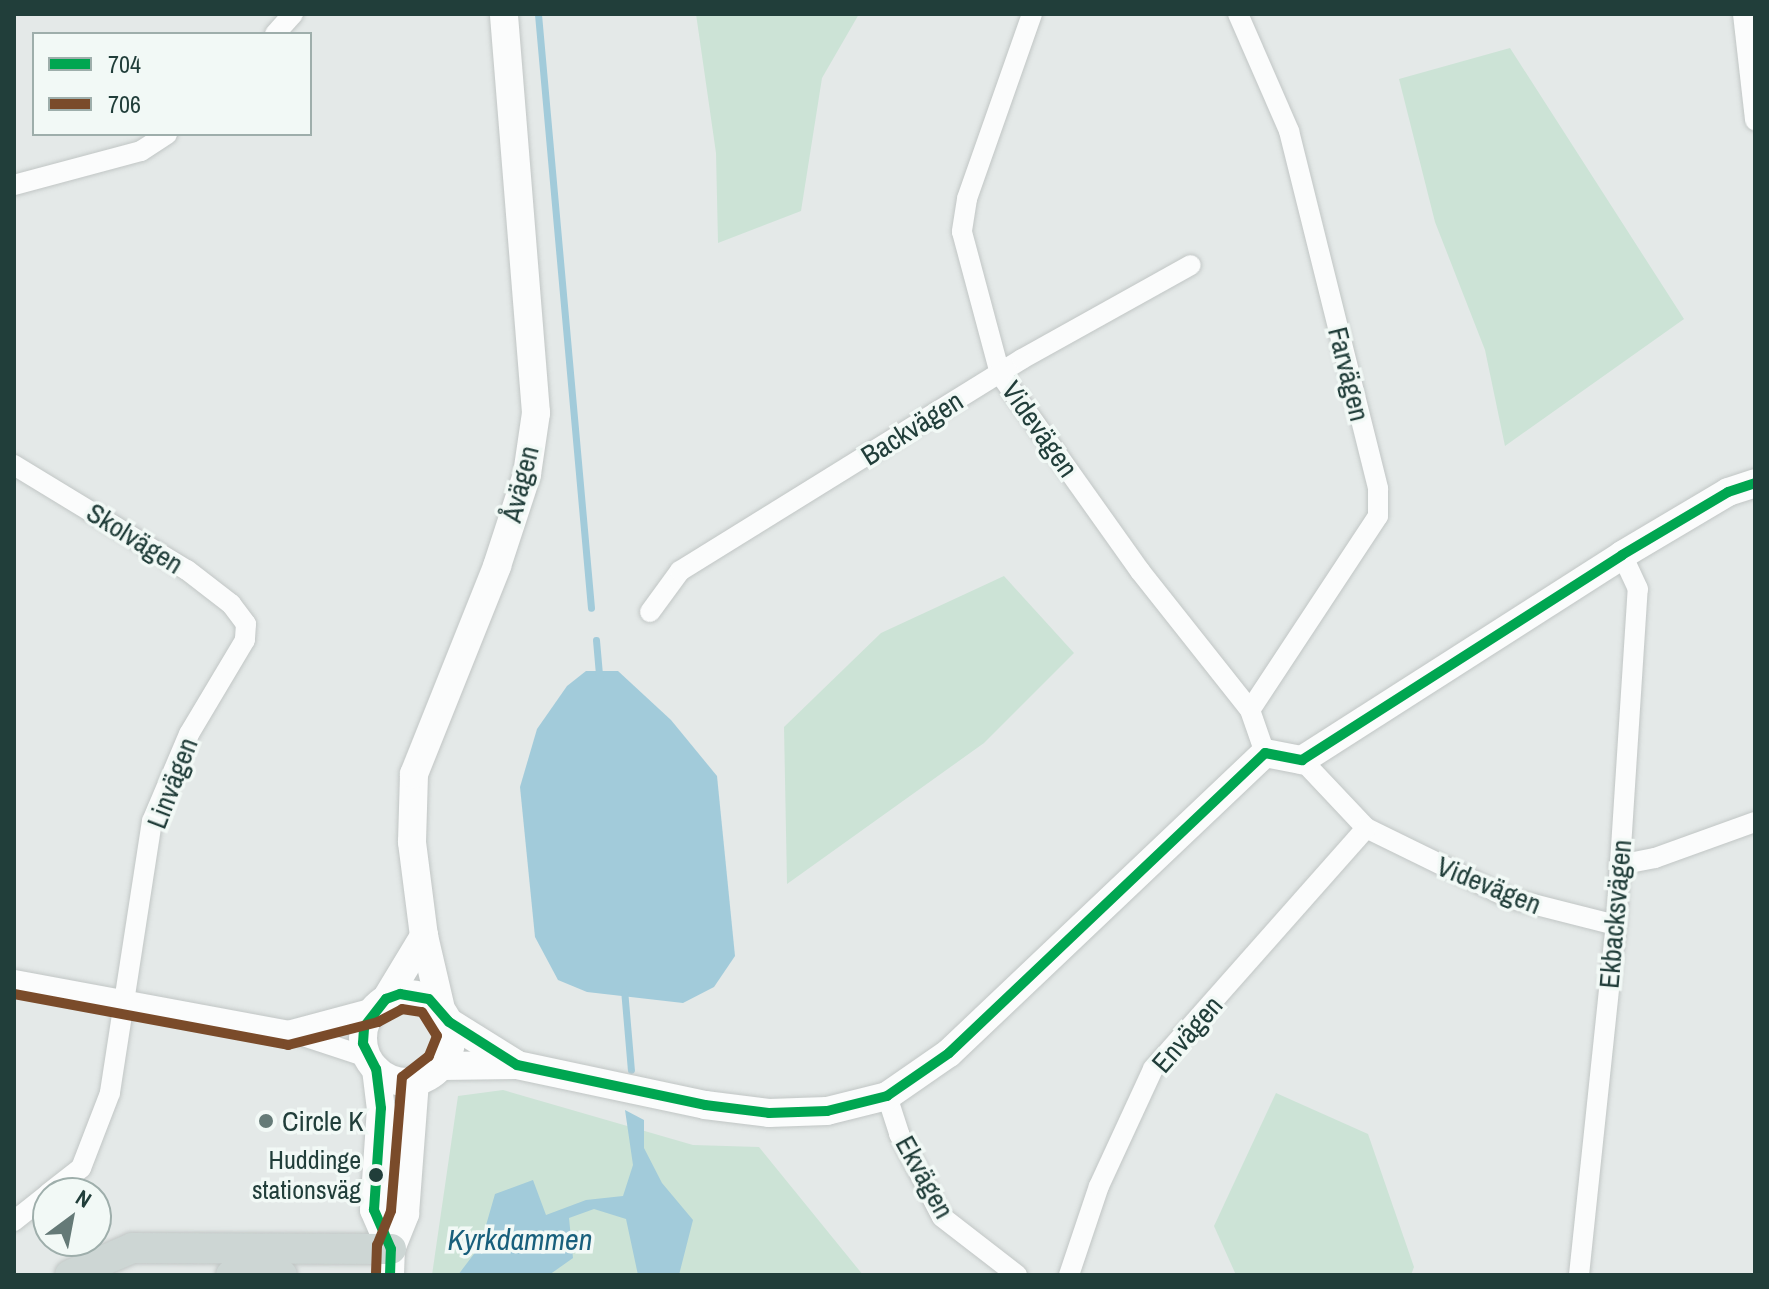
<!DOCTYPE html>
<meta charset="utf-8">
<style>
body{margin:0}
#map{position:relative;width:1769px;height:1289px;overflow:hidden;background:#e4e9e8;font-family:"Archivo Narrow",sans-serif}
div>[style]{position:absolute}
.green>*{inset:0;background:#cce3d6}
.water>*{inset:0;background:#a2cbda}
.stream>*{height:7px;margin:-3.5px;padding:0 3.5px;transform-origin:3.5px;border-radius:3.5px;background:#a2cbda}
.roads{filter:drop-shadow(0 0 2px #c1c6c5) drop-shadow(0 0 2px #c1c6c5)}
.street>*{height:20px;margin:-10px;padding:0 10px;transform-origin:10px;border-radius:10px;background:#fbfcfc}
.secondary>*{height:28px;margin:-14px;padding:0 14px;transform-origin:14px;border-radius:14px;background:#fbfcfc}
.secondary>.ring{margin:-14px;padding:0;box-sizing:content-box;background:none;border:28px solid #fbfcfc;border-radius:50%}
.primary>*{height:30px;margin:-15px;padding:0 15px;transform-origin:15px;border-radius:15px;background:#cdd6d4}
.bus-1>*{height:10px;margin:-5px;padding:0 5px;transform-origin:5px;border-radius:5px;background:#00a651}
.bus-2>*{height:10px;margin:-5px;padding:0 5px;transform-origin:5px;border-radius:5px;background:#7a4b2a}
.dots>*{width:22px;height:22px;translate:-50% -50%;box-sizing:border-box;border:4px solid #f2f9f6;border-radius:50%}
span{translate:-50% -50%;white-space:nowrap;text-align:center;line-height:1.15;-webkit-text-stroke:7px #f2f9f6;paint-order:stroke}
.bus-label{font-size:26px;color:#213e3a}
.right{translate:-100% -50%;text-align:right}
.street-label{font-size:28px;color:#213e3a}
.poi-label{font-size:28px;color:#213e3a}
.left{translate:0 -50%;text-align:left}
.water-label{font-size:30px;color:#185f7c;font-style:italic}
.frame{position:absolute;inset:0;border:16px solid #213e3a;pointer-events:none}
.legend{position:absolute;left:32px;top:32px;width:280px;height:104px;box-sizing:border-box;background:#f2f9f6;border:2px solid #9eaeab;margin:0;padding:10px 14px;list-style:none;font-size:24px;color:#213e3a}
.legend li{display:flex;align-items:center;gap:16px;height:40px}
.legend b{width:40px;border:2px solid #9eaeab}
.north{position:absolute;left:32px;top:1177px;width:80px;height:80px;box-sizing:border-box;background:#f2f9f6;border:2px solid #9eaeab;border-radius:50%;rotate:32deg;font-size:22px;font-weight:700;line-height:32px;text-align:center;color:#213e3a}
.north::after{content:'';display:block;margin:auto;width:28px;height:36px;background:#657a77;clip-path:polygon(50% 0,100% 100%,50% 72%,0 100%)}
</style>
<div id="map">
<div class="green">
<div style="clip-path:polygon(696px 14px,859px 14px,822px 78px,801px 211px,718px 243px,716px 153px)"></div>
<div style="clip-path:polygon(1510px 48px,1684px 319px,1505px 446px,1485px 350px,1435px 222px,1399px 79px)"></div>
<div style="clip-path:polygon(1004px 576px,1074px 653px,984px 743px,787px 884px,784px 727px,881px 633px)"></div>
<div style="clip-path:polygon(503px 1090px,693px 1145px,759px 1147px,863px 1275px,432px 1275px,458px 1096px)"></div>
<div style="clip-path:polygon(1276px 1093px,1368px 1134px,1414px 1267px,1411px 1275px,1236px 1275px,1214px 1226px)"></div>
</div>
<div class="water">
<div style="clip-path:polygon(586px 671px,618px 671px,671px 720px,717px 776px,735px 956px,714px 987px,683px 1003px,587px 992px,558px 980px,535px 937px,520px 787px,537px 729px,567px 686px)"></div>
<div style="clip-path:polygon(625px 1110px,644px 1120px,644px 1148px,662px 1183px,693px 1220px,679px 1275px,638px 1275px,626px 1219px,594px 1209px,569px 1218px,573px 1258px,549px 1275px,458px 1275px,480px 1246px,495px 1194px,533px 1180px,546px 1215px,586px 1200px,623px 1196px,633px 1165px)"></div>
</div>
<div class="stream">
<div style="left:538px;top:14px;width:596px;rotate:84.9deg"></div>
<div style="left:596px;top:640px;width:37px;rotate:85deg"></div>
<div style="left:624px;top:989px;width:81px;rotate:85.1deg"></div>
</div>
<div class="roads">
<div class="street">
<div style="left:1032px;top:14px;width:196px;rotate:109.4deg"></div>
<div style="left:967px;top:199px;width:33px;rotate:99deg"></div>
<div style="left:962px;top:232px;width:147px;rotate:75deg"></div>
<div style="left:1000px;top:374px;width:242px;rotate:54.6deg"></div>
<div style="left:1140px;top:571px;width:177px;rotate:51.6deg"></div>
<div style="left:1250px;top:710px;width:46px;rotate:70.8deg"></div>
<div style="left:1238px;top:14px;width:128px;rotate:66.4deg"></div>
<div style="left:1289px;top:131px;width:369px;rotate:76deg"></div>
<div style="left:1378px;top:489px;width:27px;rotate:90deg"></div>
<div style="left:1378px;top:516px;width:232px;rotate:123.4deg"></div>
<div style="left:1743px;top:14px;width:107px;rotate:83.5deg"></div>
<div style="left:275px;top:34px;width:27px;rotate:-48deg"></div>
<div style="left:14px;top:185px;width:131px;rotate:-15deg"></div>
<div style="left:141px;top:151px;width:31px;rotate:-33deg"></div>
<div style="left:14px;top:465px;width:202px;rotate:31.3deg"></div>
<div style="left:187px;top:570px;width:56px;rotate:37.7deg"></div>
<div style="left:231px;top:604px;width:25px;rotate:53deg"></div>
<div style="left:246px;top:624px;width:16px;rotate:94deg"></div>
<div style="left:245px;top:640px;width:109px;rotate:120.8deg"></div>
<div style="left:189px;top:734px;width:95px;rotate:113deg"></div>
<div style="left:152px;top:821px;width:275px;rotate:98.8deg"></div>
<div style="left:110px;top:1093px;width:80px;rotate:111.1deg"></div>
<div style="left:81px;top:1168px;width:41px;rotate:142deg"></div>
<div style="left:650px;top:612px;width:51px;rotate:-53.8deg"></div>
<div style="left:680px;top:571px;width:402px;rotate:-31.8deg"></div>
<div style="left:1022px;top:359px;width:193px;rotate:-29.1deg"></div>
<div style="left:1302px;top:760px;width:93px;rotate:46.7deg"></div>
<div style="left:1366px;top:828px;width:159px;rotate:26.1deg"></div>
<div style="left:1509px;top:898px;width:110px;rotate:14.2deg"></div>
<div style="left:1619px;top:865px;width:37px;rotate:-11deg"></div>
<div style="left:1655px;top:858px;width:106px;rotate:-19.8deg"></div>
<div style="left:14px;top:980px;width:279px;rotate:10.5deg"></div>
<div style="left:288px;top:1031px;width:83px;rotate:18.2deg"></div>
<div style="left:288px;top:1031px;width:89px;rotate:-15deg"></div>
<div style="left:887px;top:1096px;width:40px;rotate:72deg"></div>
<div style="left:899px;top:1134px;width:93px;rotate:62.6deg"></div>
<div style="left:942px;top:1217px;width:95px;rotate:37.7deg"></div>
<div style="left:14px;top:1221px;width:43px;rotate:-38.5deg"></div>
<div style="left:1069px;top:1275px;width:94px;rotate:-71.4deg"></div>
<div style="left:1099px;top:1186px;width:129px;rotate:-65.2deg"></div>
<div style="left:1153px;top:1069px;width:322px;rotate:-48.5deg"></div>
<div style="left:1579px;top:1275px;width:352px;rotate:-84deg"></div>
<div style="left:1616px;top:925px;width:337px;rotate:-86.3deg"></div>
<div style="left:1638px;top:589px;width:38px;rotate:-115deg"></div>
</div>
<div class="secondary">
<div class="ring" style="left:363px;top:994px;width:60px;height:60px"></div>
<div style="left:386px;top:999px;width:74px;rotate:-58.9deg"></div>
<div style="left:441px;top:1009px;width:75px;rotate:-103.1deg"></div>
<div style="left:424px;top:936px;width:95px;rotate:-97.3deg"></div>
<div style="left:412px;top:842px;width:68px;rotate:-88.3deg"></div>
<div style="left:414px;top:774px;width:224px;rotate:-68.2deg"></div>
<div style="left:497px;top:566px;width:97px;rotate:-71.9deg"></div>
<div style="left:527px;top:474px;width:62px;rotate:-81.6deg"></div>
<div style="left:536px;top:413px;width:400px;rotate:-94.6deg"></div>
<div style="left:449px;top:1022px;width:79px;rotate:32.1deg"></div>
<div style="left:441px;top:1066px;width:76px;rotate:-0.8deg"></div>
<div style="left:517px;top:1065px;width:192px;rotate:12deg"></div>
<div style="left:705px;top:1105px;width:64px;rotate:7.1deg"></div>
<div style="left:769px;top:1113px;width:58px;rotate:-2deg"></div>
<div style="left:827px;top:1111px;width:62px;rotate:-14deg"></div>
<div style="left:887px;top:1096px;width:75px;rotate:-34.7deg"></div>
<div style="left:949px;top:1053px;width:436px;rotate:-43.5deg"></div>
<div style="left:1265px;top:753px;width:38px;rotate:11deg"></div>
<div style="left:1302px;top:760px;width:380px;rotate:-32.6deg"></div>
<div style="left:1622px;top:555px;width:123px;rotate:-30.7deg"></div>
<div style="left:1728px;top:492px;width:28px;rotate:-18deg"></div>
<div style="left:376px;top:1069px;width:39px;rotate:83deg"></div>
<div style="left:381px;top:1108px;width:102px;rotate:93.9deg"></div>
<div style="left:374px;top:1210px;width:43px;rotate:66.4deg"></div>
<div style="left:390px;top:1275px;width:26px;rotate:-88deg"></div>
<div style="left:391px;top:1249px;width:38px;rotate:-68deg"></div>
<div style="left:405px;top:1214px;width:133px;rotate:-85.7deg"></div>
</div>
<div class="primary">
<div style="left:70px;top:1275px;width:68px;rotate:-23.5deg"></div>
<div style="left:132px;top:1248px;width:259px;rotate:0.2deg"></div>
<div style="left:231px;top:1275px;width:51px"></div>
</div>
</div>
<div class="bus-1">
<div style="left:390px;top:1275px;width:26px;rotate:-88deg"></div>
<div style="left:391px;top:1249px;width:43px;rotate:-113.6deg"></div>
<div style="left:374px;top:1210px;width:102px;rotate:-86.1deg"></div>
<div style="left:381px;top:1108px;width:39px;rotate:-97deg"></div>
<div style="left:376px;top:1069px;width:29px;rotate:-117deg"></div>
<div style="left:363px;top:1043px;width:16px;rotate:-86deg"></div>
<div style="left:364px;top:1027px;width:36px;rotate:-52deg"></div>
<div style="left:386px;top:999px;width:15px;rotate:-20deg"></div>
<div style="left:400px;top:994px;width:29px;rotate:10deg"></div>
<div style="left:429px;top:999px;width:30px;rotate:49deg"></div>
<div style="left:449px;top:1022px;width:80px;rotate:32.3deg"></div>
<div style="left:517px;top:1065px;width:192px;rotate:12deg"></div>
<div style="left:705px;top:1105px;width:64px;rotate:7.1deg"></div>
<div style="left:769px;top:1113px;width:58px;rotate:-2deg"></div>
<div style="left:827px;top:1111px;width:62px;rotate:-14deg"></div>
<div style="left:887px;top:1096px;width:75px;rotate:-34.7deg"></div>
<div style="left:949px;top:1053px;width:436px;rotate:-43.5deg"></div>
<div style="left:1265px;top:753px;width:38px;rotate:11deg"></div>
<div style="left:1302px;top:760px;width:380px;rotate:-32.6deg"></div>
<div style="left:1622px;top:555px;width:123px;rotate:-30.7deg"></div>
<div style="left:1728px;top:492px;width:28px;rotate:-18deg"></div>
</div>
<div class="bus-2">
<div style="left:14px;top:994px;width:279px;rotate:10.5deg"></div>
<div style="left:288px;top:1045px;width:93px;rotate:-14.3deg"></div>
<div style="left:378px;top:1022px;width:27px;rotate:-28deg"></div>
<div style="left:402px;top:1009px;width:20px;rotate:9deg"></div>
<div style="left:422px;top:1012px;width:28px;rotate:58deg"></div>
<div style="left:437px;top:1036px;width:22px;rotate:112deg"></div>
<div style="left:429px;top:1056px;width:34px;rotate:142deg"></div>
<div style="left:402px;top:1077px;width:134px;rotate:94.7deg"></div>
<div style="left:391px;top:1211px;width:37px;rotate:112deg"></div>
<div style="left:377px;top:1245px;width:29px;rotate:92deg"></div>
</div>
<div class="dots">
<div style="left:266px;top:1121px;background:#657a77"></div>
<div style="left:376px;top:1175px;background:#213e3a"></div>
</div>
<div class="bus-label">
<span class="right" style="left:361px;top:1175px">Huddinge<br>stationsväg</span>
</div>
<div class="street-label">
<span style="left:1349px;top:374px;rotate:76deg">Farvägen</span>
<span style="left:912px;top:428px;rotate:-32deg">Backvägen</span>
<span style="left:1040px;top:429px;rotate:55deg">Videvägen</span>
<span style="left:520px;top:484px;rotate:-76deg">Åvägen</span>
<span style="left:135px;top:538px;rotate:32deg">Skolvägen</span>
<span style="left:172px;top:783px;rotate:-69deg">Linvägen</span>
<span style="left:1489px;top:885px;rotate:22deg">Videvägen</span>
<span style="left:1615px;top:914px;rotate:-85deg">Ekbacksvägen</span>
<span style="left:1187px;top:1034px;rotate:-49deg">Envägen</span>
<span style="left:925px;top:1177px;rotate:61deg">Ekvägen</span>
</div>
<div class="poi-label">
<span class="left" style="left:282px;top:1121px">Circle K</span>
</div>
<div class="water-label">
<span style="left:520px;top:1239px">Kyrkdammen</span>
</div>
<div class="frame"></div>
<ul class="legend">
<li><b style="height:10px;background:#00a651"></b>704</li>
<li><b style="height:10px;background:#7a4b2a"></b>706</li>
</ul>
<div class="north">N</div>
</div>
